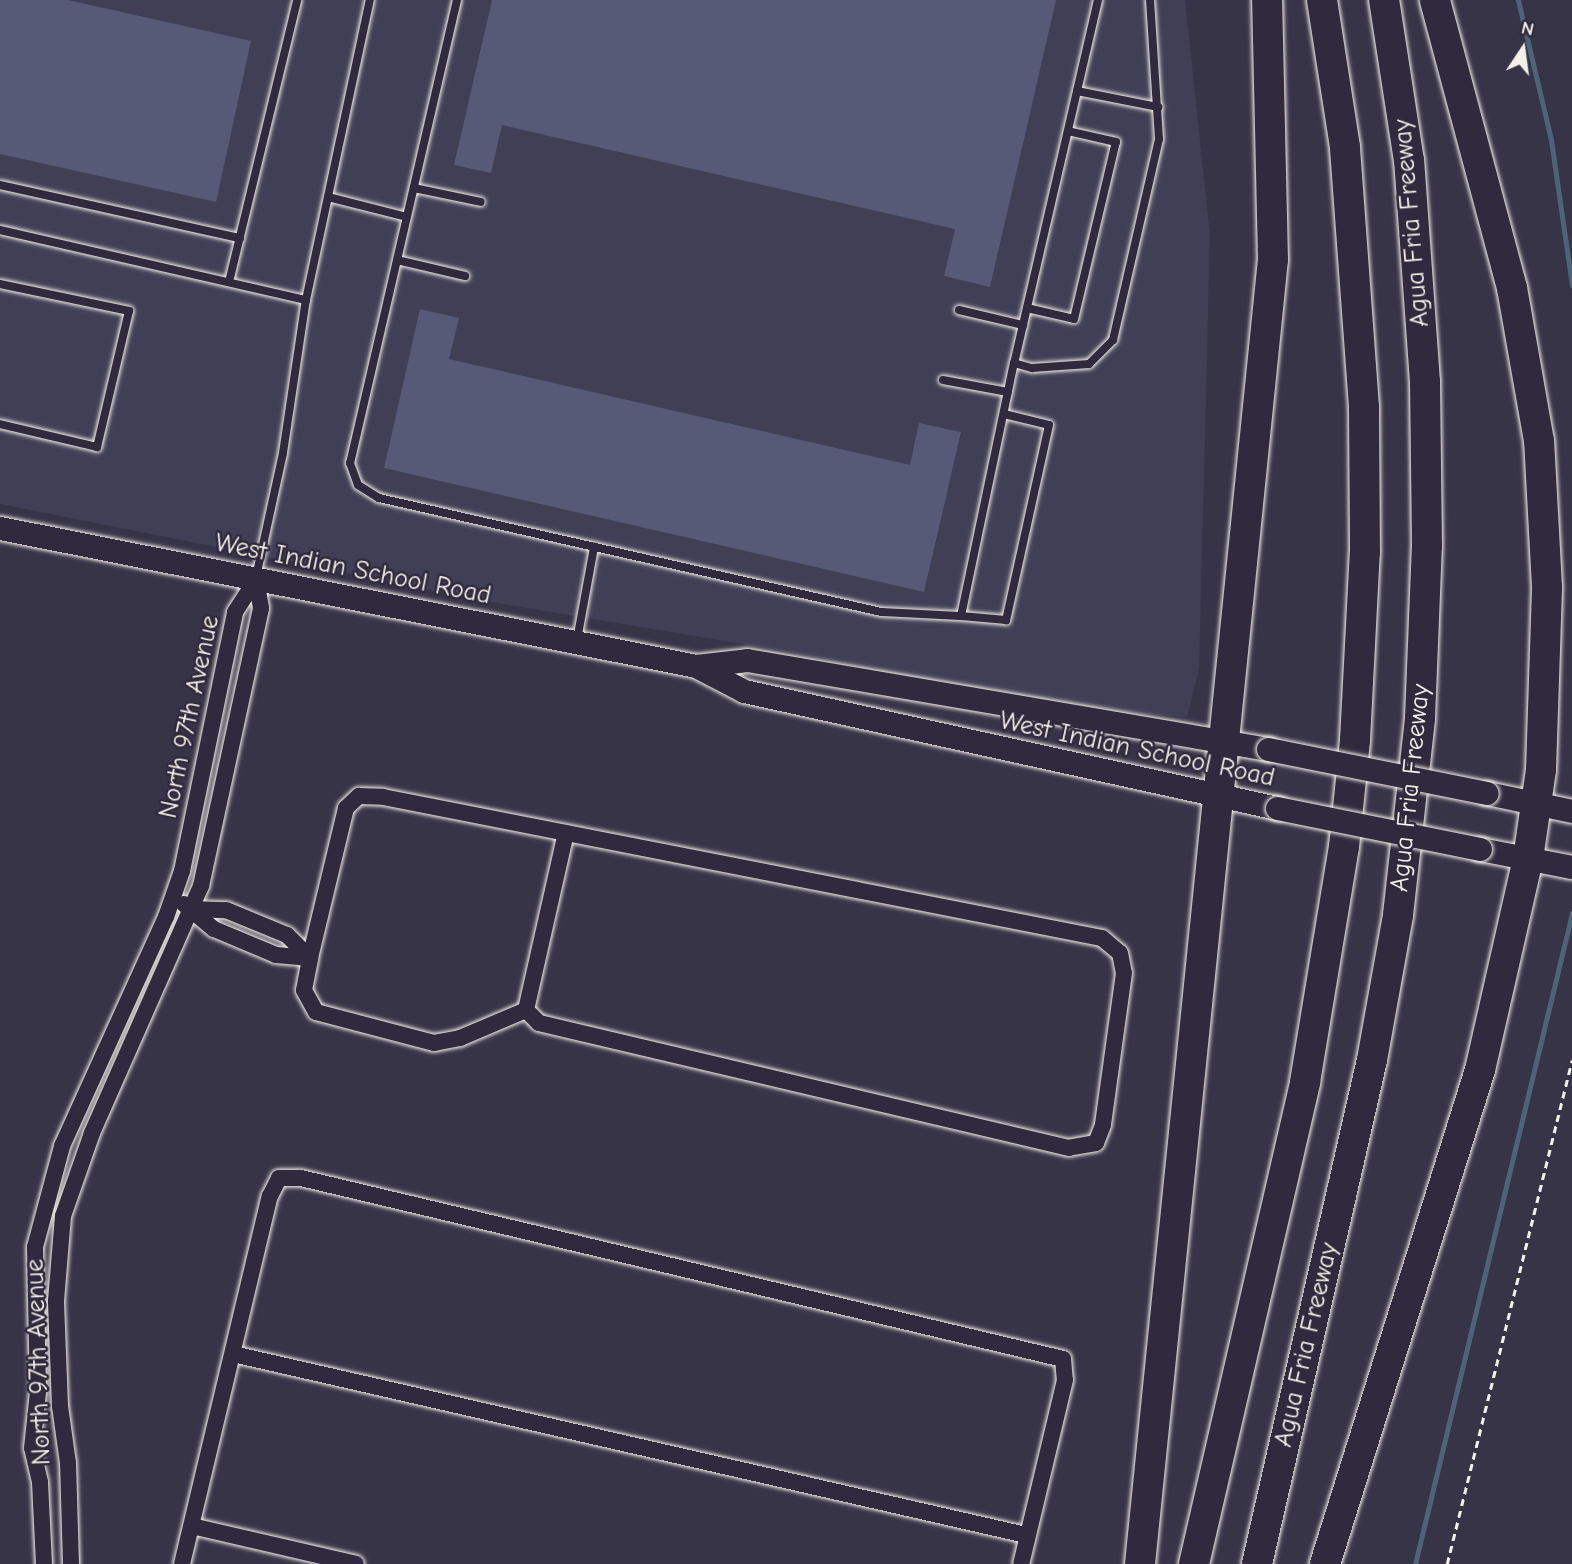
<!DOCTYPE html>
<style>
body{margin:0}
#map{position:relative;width:1572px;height:1564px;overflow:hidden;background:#373448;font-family:"Comic Neue",sans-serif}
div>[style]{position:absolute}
.built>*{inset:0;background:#403f56}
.stream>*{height:5px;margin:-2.5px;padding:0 2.5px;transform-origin:2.5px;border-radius:2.5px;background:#4c6576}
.building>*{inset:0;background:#565a76}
.path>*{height:2.5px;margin-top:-1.25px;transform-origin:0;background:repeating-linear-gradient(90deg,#f4f1e8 0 7px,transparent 0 12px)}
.roads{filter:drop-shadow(0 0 2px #f4f1e8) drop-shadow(0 0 2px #f4f1e8)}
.lane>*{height:8px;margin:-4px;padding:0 4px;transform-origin:4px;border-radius:4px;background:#2f2a3d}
.street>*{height:16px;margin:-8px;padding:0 8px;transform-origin:8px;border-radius:8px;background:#2f2a3d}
.secondary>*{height:23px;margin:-11.5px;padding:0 11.5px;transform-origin:11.5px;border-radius:11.5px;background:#2f2a3d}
.highway>*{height:30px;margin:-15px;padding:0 15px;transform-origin:15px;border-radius:15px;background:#2f2a3d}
.bridges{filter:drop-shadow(0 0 2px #f4f1e8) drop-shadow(0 0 2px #f4f1e8)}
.secondary-bridge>*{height:23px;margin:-11.5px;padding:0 11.5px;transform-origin:11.5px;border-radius:11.5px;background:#2f2a3d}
span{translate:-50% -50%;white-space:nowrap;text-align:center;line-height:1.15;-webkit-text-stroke:5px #2f2a3d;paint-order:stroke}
.street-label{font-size:26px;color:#f4f1e8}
.north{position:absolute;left:1488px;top:14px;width:70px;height:70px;-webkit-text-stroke:5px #2f2a3d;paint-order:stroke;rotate:13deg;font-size:19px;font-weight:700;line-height:28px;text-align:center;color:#f4f1e8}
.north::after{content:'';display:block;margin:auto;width:24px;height:32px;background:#f4f1e8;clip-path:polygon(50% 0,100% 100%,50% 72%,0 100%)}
</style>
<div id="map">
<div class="built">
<div style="clip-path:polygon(0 0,1185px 0,1210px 235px,1199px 669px,1187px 717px,1080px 709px,936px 683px,789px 652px,486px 601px,0 504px)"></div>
</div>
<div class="stream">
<div style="left:1518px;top:0;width:144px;rotate:76.7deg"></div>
<div style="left:1551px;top:140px;width:147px;rotate:81.8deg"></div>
<div style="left:1415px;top:1564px;width:670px;rotate:-76.44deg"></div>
</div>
<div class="building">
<div style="clip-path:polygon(0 0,68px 0,251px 41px,216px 202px,0 154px)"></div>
<div style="clip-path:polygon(492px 0,1056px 0,990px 287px,944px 276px,955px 229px,502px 125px,491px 173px,454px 165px)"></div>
<div style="clip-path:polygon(420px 309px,459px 318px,449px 359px,910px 465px,919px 423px,961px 432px,924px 592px,384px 468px)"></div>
</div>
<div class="path">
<div style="left:1447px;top:1564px;width:519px;rotate:-76.07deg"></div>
</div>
<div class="roads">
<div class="lane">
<div style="left:457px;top:0;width:475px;rotate:103deg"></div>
<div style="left:350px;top:463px;width:23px;rotate:70deg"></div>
<div style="left:358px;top:485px;width:25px;rotate:32deg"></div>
<div style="left:379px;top:498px;width:515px;rotate:12.79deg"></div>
<div style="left:881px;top:612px;width:80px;rotate:2.9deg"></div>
<div style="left:1098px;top:0;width:373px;rotate:103deg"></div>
<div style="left:1014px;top:363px;width:19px;rotate:16deg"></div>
<div style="left:1032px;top:368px;width:57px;rotate:-4deg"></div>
<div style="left:1089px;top:364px;width:34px;rotate:-45deg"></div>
<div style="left:1113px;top:340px;width:206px;rotate:-77.1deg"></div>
<div style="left:1159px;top:139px;width:139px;rotate:-93.7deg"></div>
<div style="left:1077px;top:91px;width:83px;rotate:11.2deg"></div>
<div style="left:0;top:185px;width:246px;rotate:12.5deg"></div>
<div style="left:414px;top:188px;width:68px;rotate:11.8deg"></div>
<div style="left:328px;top:197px;width:81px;rotate:14.2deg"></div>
<div style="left:0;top:230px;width:314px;rotate:12.9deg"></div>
<div style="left:397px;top:260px;width:70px;rotate:13.2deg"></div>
<div style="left:229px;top:282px;width:290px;rotate:-76.4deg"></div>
<div style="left:0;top:284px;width:132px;rotate:11.8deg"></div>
<div style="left:129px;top:311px;width:140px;rotate:103.2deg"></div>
<div style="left:97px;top:447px;width:100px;rotate:-166.7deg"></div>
<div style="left:1027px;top:308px;width:48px;rotate:13.2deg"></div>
<div style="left:1074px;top:319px;width:182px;rotate:-76.7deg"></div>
<div style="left:1116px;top:142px;width:49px;rotate:-167.1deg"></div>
<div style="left:959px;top:310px;width:66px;rotate:13.2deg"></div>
<div style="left:943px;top:380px;width:66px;rotate:10.5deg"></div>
<div style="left:1004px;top:414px;width:46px;rotate:13.7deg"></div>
<div style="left:1049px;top:425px;width:200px;rotate:102.4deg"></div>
<div style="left:1006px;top:620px;width:45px;rotate:-174.9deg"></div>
<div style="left:961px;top:616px;width:258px;rotate:-78.2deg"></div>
<div style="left:256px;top:577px;width:127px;rotate:-77.7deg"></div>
<div style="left:283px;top:453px;width:155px;rotate:-81.5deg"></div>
<div style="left:306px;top:300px;width:307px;rotate:-78deg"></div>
<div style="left:577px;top:640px;width:95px;rotate:-79.6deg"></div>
</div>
<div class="street">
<div style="left:359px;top:796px;width:24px;rotate:2deg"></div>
<div style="left:383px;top:797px;width:733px;rotate:11.1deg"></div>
<div style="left:1102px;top:938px;width:23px;rotate:40deg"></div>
<div style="left:1120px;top:953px;width:20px;rotate:79deg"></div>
<div style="left:1124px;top:973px;width:153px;rotate:97.9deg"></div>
<div style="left:1103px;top:1125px;width:19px;rotate:111deg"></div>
<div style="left:1096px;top:1143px;width:27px;rotate:170deg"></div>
<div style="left:1069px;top:1148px;width:545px;rotate:-166.73deg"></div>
<div style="left:539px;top:1023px;width:18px;rotate:-135deg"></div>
<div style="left:526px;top:1010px;width:72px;rotate:157deg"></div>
<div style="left:460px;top:1038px;width:26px;rotate:169deg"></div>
<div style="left:434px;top:1043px;width:122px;rotate:-165.3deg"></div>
<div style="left:316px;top:1012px;width:25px;rotate:-119deg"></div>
<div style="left:304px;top:990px;width:33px;rotate:-79deg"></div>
<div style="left:310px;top:958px;width:154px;rotate:-76.5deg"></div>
<div style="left:346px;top:808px;width:18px;rotate:-43deg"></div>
<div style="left:184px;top:904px;width:39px;rotate:40deg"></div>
<div style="left:214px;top:929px;width:67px;rotate:22.8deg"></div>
<div style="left:276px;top:955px;width:34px;rotate:5deg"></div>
<div style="left:192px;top:909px;width:34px;rotate:2deg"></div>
<div style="left:226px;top:910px;width:66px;rotate:22.3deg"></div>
<div style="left:287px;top:935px;width:33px;rotate:45deg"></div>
<div style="left:526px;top:1010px;width:181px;rotate:-77.3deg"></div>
<div style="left:233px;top:1354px;width:813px;rotate:12.86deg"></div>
<div style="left:192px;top:1526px;width:168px;rotate:13deg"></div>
<div style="left:44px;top:1564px;width:82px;rotate:-92.8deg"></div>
<div style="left:40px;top:1482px;width:35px;rotate:-103deg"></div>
<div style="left:32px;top:1448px;width:56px;rotate:-83.9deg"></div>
<div style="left:38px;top:1392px;width:145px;rotate:-91.2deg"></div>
<div style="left:35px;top:1247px;width:105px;rotate:-75deg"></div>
<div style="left:62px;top:1146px;width:252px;rotate:-65.6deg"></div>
<div style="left:166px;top:917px;width:49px;rotate:-70.8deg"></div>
<div style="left:182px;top:871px;width:264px;rotate:-78.4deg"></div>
<div style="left:235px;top:612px;width:38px;rotate:-57deg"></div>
<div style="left:71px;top:1564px;width:101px;rotate:-91.7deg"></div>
<div style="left:68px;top:1463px;width:58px;rotate:-98deg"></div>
<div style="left:60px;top:1406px;width:105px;rotate:-92.2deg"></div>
<div style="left:56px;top:1301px;width:85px;rotate:-85.3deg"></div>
<div style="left:63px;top:1216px;width:88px;rotate:-70.7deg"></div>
<div style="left:92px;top:1133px;width:270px;rotate:-66.2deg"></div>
<div style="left:201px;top:886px;width:284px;rotate:-77.8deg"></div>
<div style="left:261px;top:608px;width:28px;rotate:-100deg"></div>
<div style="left:182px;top:1564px;width:378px;rotate:-76.6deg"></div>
<div style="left:270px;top:1196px;width:20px;rotate:-63deg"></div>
<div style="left:279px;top:1178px;width:22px"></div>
<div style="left:301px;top:1178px;width:783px;rotate:13.36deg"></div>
<div style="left:1063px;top:1359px;width:21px;rotate:85deg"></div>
<div style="left:1065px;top:1380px;width:189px;rotate:103.4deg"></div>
</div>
<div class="secondary">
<div style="left:0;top:528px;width:710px;rotate:11.21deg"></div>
<div style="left:696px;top:666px;width:54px;rotate:27.5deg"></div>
<div style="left:744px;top:691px;width:546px;rotate:12.38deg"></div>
<div style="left:696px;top:666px;width:51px;rotate:-6.7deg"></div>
<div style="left:747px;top:660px;width:529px;rotate:9.69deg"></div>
<div style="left:1487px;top:793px;width:87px;rotate:12deg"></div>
<div style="left:1480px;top:849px;width:94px;rotate:11.1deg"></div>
</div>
<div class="highway">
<div style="left:1140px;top:1564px;width:1311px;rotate:-84.18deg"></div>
<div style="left:1273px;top:260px;width:260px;rotate:-91.3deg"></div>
<div style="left:1194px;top:1564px;width:495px;rotate:-77deg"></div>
<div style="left:1305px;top:1082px;width:238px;rotate:-80.6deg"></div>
<div style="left:1344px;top:847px;width:108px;rotate:-84.1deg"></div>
<div style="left:1355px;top:740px;width:188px;rotate:-87deg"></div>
<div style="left:1365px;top:552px;width:145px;rotate:-90.4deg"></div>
<div style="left:1364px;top:407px;width:261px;rotate:-94.2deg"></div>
<div style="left:1345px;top:147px;width:149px;rotate:-98.9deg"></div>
<div style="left:1257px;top:1564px;width:517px;rotate:-77.15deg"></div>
<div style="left:1372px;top:1060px;width:147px;rotate:-79.8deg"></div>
<div style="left:1398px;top:915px;width:198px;rotate:-83.6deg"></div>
<div style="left:1420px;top:718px;width:172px;rotate:-87.7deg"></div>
<div style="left:1427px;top:546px;width:164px;rotate:-90.7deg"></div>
<div style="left:1425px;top:382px;width:222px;rotate:-94.1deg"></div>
<div style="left:1409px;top:161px;width:163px;rotate:-98.8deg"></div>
<div style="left:1325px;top:1564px;width:518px;rotate:-72.58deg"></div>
<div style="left:1480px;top:1070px;width:216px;rotate:-77.2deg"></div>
<div style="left:1528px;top:859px;width:90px;rotate:-81.7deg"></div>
<div style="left:1541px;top:770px;width:183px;rotate:-88.1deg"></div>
<div style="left:1547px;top:587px;width:146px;rotate:-93.1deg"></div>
<div style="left:1539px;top:441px;width:155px;rotate:-100deg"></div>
<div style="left:1512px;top:288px;width:298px;rotate:-105deg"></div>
</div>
</div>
<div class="bridges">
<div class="secondary-bridge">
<div style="left:1268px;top:749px;width:223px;rotate:11.4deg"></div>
<div style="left:1277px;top:808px;width:207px;rotate:11.4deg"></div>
</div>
</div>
<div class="street-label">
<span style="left:1412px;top:223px;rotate:-95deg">Agua Fria Freeway</span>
<span style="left:353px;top:570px;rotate:11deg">West Indian School Road</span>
<span style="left:190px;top:717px;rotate:-78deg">North 97th Avenue</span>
<span style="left:1137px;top:750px;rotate:12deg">West Indian School Road</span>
<span style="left:1411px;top:788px;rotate:-84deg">Agua Fria Freeway</span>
<span style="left:1307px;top:1345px;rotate:-77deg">Agua Fria Freeway</span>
<span style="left:39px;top:1362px;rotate:-92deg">North 97th Avenue</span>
</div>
<div class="north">N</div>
</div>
